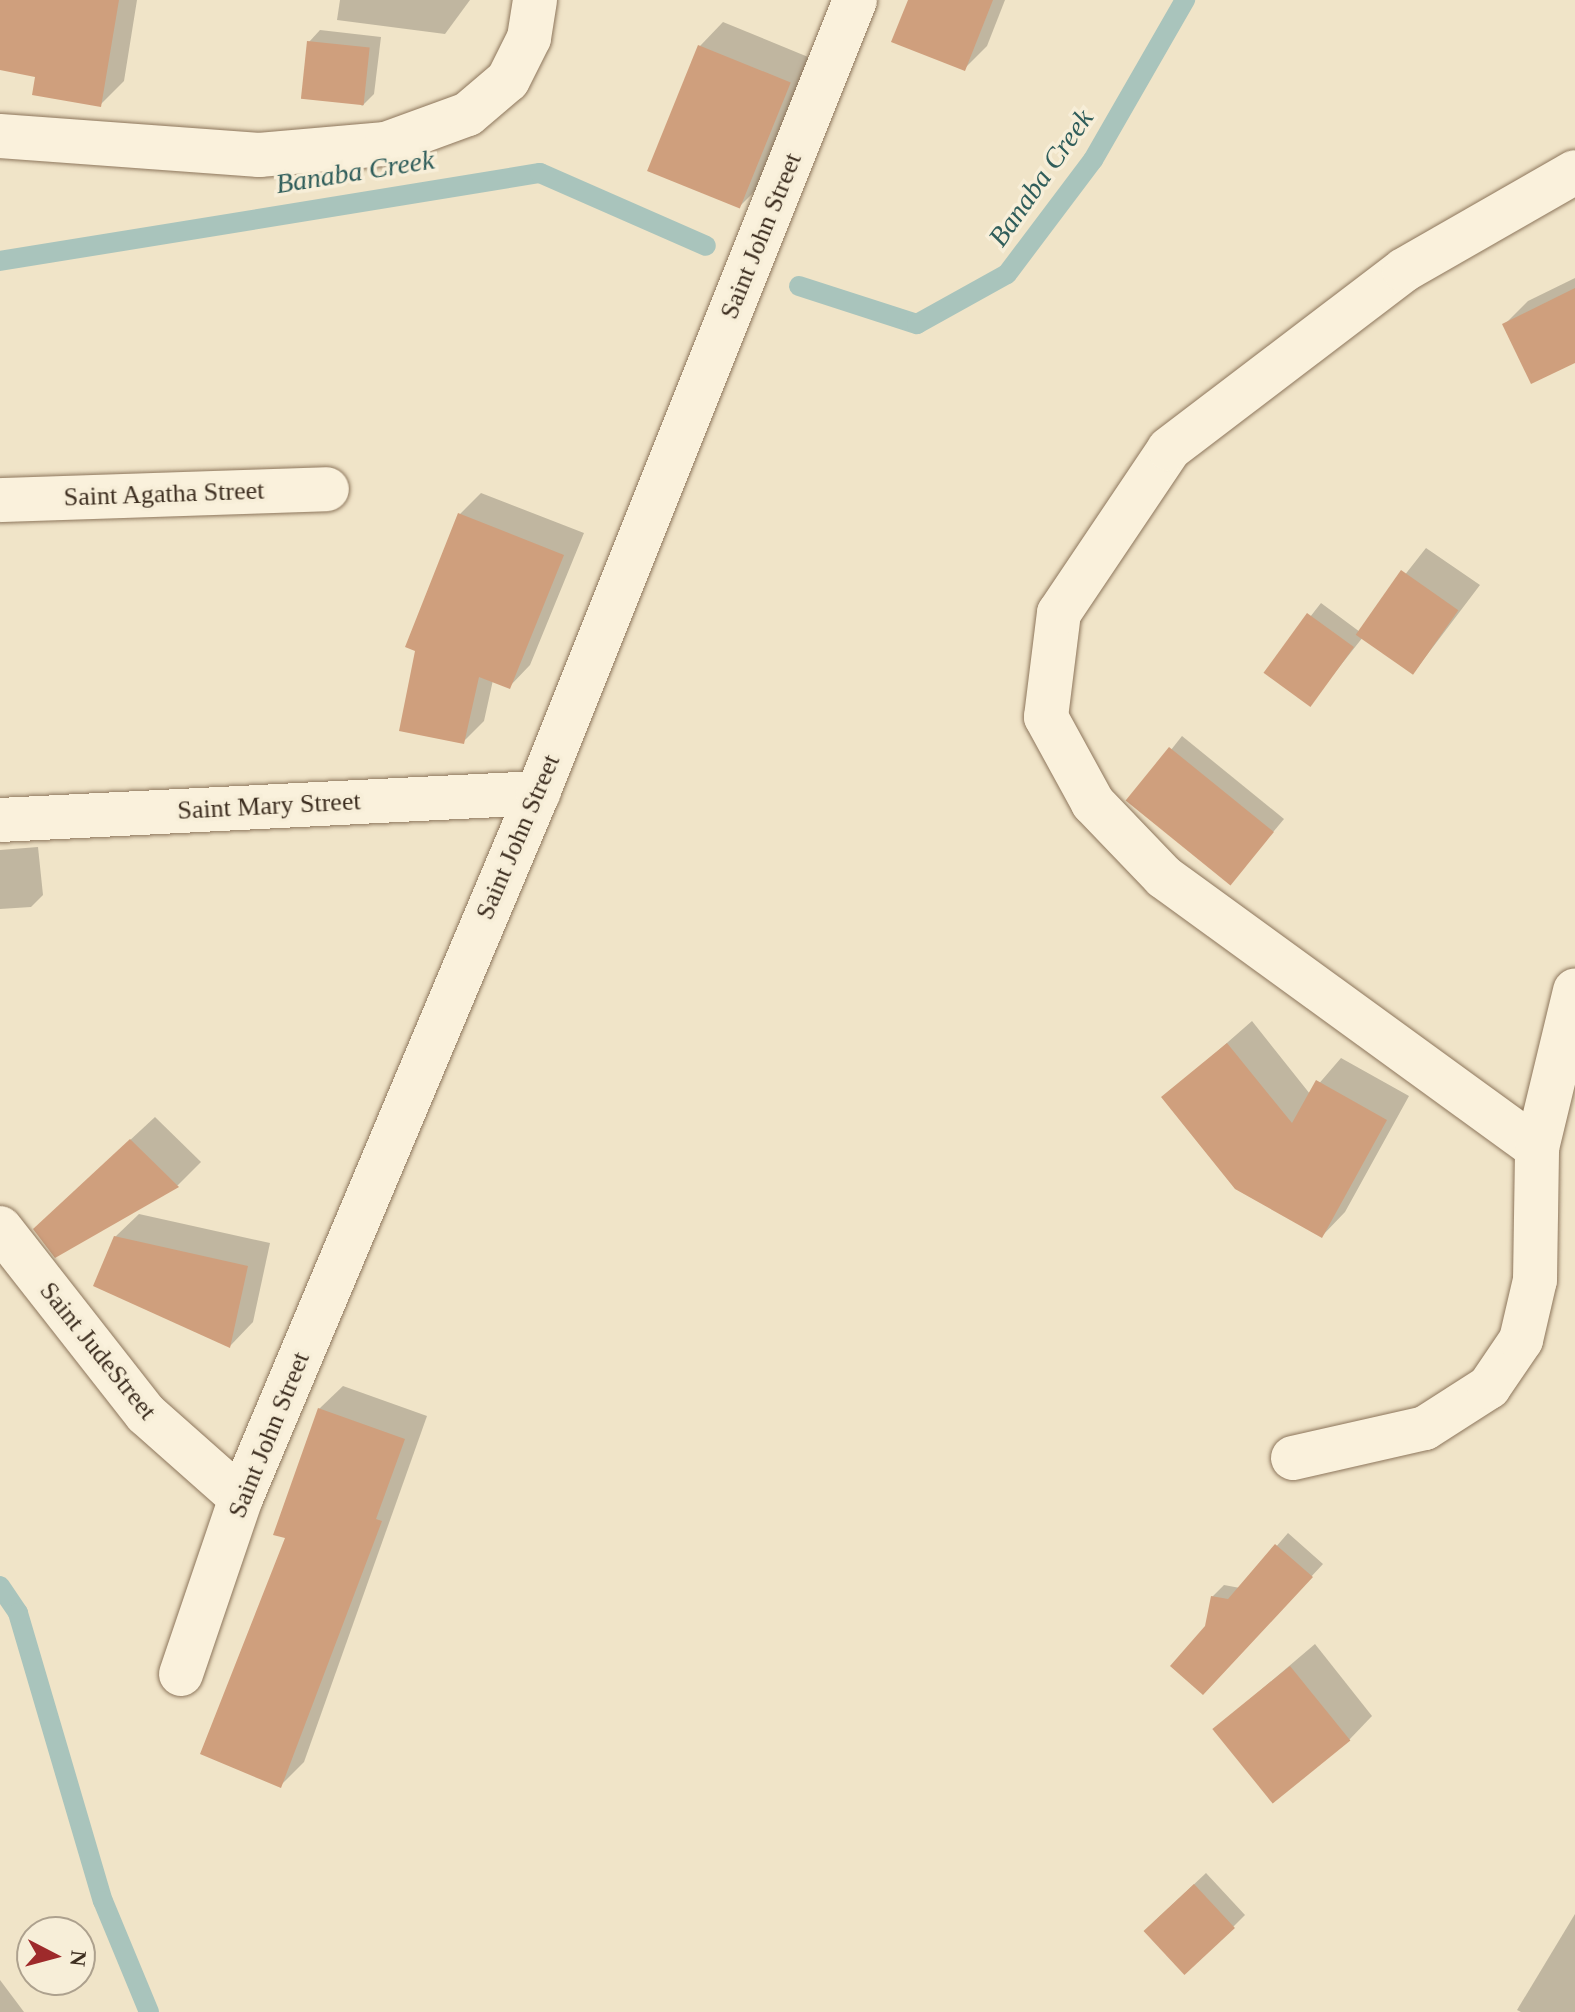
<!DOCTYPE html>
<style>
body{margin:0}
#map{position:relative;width:1575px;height:2012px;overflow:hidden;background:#f0e4c8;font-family:"Times New Roman",serif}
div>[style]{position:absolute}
.shadow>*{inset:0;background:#0003}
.stream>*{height:20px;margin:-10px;padding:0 10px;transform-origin:10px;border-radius:10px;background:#a9c4bc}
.building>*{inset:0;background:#cf9f7d;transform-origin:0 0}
.roads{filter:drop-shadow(0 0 2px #8d765c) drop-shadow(0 0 2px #8d765c)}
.minor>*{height:44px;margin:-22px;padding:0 22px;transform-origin:22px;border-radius:22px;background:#faf1dc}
span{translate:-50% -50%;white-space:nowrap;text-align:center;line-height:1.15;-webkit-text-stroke:7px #f7eed8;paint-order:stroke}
.street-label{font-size:26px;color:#3d2e20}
.water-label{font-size:28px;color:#2f5d5a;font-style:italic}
.north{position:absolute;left:16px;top:1916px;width:80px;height:80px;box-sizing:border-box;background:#f7eed8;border:2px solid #ada18e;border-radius:50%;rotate:96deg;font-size:22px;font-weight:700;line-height:32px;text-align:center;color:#3d2e20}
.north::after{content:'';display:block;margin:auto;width:28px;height:36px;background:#9e2a2b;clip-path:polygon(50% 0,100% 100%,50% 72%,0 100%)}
</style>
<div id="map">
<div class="shadow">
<div style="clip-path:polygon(0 0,137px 0,124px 81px,100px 105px,38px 76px,0 68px)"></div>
<div style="clip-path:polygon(340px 0,470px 0,445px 34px,337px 20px)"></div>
<div style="clip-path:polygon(910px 0,1005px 0,987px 46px,965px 68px)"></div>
<div style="clip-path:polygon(723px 22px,813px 59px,763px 183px,739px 207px,700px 46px)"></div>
<div style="clip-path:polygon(320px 30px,381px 37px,374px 94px,362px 106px,309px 42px)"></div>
<div style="clip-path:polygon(1575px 278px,1575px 360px,1505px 324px,1528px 301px)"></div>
<div style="clip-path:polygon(481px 493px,584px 533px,530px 665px,509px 687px,493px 680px,484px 721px,463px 742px,460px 514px)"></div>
<div style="clip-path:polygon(1426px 548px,1480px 585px,1414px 672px,1363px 637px,1310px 704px,1267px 672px,1321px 603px,1360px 632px)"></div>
<div style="clip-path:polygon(1182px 736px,1284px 819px,1240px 872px,1130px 802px)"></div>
<div style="clip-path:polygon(38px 847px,43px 895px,31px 907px,0 909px,0 850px)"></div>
<div style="clip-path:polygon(1252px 1021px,1310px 1094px,1341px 1058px,1409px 1096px,1345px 1212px,1322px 1236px,1164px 1098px)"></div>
<div style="clip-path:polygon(155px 1117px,201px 1162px,178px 1185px,56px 1255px,59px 1206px)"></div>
<div style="clip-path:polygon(139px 1214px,270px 1243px,253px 1322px,230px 1346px,115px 1237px)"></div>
<div style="clip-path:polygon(343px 1386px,427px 1416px,304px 1762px,281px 1785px,288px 1536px,319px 1409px)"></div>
<div style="clip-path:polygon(1288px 1533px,1323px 1564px,1214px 1681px,1207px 1627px,1212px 1597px,1224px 1585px,1240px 1588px)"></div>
<div style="clip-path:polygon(1315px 1644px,1372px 1716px,1349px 1740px,1215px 1729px)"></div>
<div style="clip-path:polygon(1206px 1873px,1245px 1915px,1233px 1927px,1157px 1919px)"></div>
<div style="clip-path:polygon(1575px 1914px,1575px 2012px,1521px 2012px,1517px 2010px)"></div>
<div style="clip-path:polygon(0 1980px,24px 2012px,0 2012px)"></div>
</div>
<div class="stream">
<div style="left:0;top:261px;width:547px;rotate:-9.26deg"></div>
<div style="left:540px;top:173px;width:181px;rotate:23.7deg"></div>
<div style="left:799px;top:286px;width:124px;rotate:17.9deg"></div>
<div style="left:917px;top:324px;width:103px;rotate:-29.1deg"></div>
<div style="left:1007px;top:274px;width:143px;rotate:-53deg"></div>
<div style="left:1093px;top:160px;width:185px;rotate:-60.1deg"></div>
<div style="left:0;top:1586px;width:32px;rotate:56deg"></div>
<div style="left:18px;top:1613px;width:300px;rotate:73.6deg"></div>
<div style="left:103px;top:1901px;width:120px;rotate:67.5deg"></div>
</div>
<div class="building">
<div style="clip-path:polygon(0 0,119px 0,101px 107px,32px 95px,35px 77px,0 70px)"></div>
<div style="clip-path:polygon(908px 0,993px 0,965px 71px,891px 42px)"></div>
<div style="left:307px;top:41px;width:63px;height:58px;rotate:6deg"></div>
<div style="left:698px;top:45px;width:100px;height:136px;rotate:22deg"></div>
<div style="clip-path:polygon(1575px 288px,1575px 363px,1531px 384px,1502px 324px)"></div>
<div style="clip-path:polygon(458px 513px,564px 555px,510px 689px,479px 677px,464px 744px,399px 731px,415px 651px,405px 647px)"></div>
<div style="left:1401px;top:570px;width:70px;height:79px;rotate:35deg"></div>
<div style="left:1307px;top:613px;width:58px;height:74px;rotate:36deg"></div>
<div style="left:1169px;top:747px;width:135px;height:69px;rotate:39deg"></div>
<div style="clip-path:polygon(1227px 1043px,1292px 1123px,1316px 1080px,1387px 1120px,1322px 1238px,1235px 1189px,1161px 1097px)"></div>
<div style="clip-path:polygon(130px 1139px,179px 1187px,55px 1258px,33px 1229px)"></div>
<div style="clip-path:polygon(114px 1236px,248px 1266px,230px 1348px,93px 1286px)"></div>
<div style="clip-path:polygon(318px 1408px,405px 1439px,376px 1519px,382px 1521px,281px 1788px,200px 1754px,285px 1538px,273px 1535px)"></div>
<div style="clip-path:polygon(1275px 1544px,1313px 1577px,1203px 1695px,1170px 1666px,1205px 1626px,1211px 1596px,1228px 1599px)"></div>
<div style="left:1290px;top:1666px;width:96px;height:100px;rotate:51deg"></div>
<div style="left:1194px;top:1884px;width:60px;height:69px;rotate:47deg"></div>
</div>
<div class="roads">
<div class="minor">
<div style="left:0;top:136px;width:260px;rotate:4.2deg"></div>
<div style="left:259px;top:155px;width:127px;rotate:-5deg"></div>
<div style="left:386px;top:144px;width:87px;rotate:-20.1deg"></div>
<div style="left:468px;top:114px;width:52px;rotate:-40.4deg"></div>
<div style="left:508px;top:80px;width:47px;rotate:-63.4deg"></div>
<div style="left:529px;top:38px;width:38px;rotate:-81deg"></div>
<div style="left:0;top:500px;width:327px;rotate:-1.9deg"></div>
<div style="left:0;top:820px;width:539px;rotate:-2.87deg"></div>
<div style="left:1537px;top:1148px;width:461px;rotate:-144deg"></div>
<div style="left:1164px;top:877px;width:103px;rotate:-133.8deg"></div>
<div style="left:1093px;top:803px;width:98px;rotate:-118.7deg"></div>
<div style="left:1046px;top:717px;width:105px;rotate:-82.9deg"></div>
<div style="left:1059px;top:613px;width:197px;rotate:-56.1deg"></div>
<div style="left:1169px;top:449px;width:295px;rotate:-37.3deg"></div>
<div style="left:1404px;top:270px;width:197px;rotate:-29.8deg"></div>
<div style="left:0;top:1228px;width:236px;rotate:51.9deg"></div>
<div style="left:146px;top:1414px;width:127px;rotate:41.5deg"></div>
<div style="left:1293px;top:1458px;width:135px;rotate:-12.8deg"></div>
<div style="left:1425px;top:1428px;width:76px;rotate:-32.6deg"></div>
<div style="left:1489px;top:1387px;width:57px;rotate:-55.8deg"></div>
<div style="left:1521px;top:1340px;width:62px;rotate:-76.9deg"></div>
<div style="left:1535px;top:1280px;width:132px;rotate:-89.1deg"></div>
<div style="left:1537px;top:1148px;width:162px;rotate:-76.4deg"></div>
<div style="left:181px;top:1674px;width:186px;rotate:-71.2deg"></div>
<div style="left:241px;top:1498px;width:765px;rotate:-67.16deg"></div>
<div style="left:538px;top:793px;width:854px;rotate:-68.21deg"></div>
</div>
</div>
<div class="street-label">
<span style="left:761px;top:236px;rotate:-68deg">Saint John Street</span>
<span style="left:164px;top:494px;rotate:-2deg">Saint Agatha Street</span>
<span style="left:269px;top:806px;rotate:-3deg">Saint Mary Street</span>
<span style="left:518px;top:837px;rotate:-67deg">Saint John Street</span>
<span style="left:98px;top:1351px;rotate:51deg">Saint JudeStreet</span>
<span style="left:269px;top:1435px;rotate:-68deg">Saint John Street</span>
</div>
<div class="water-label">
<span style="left:355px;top:172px;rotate:-9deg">Banaba Creek</span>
<span style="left:1041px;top:178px;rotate:-55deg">Banaba Creek</span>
</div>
<div class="north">N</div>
</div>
